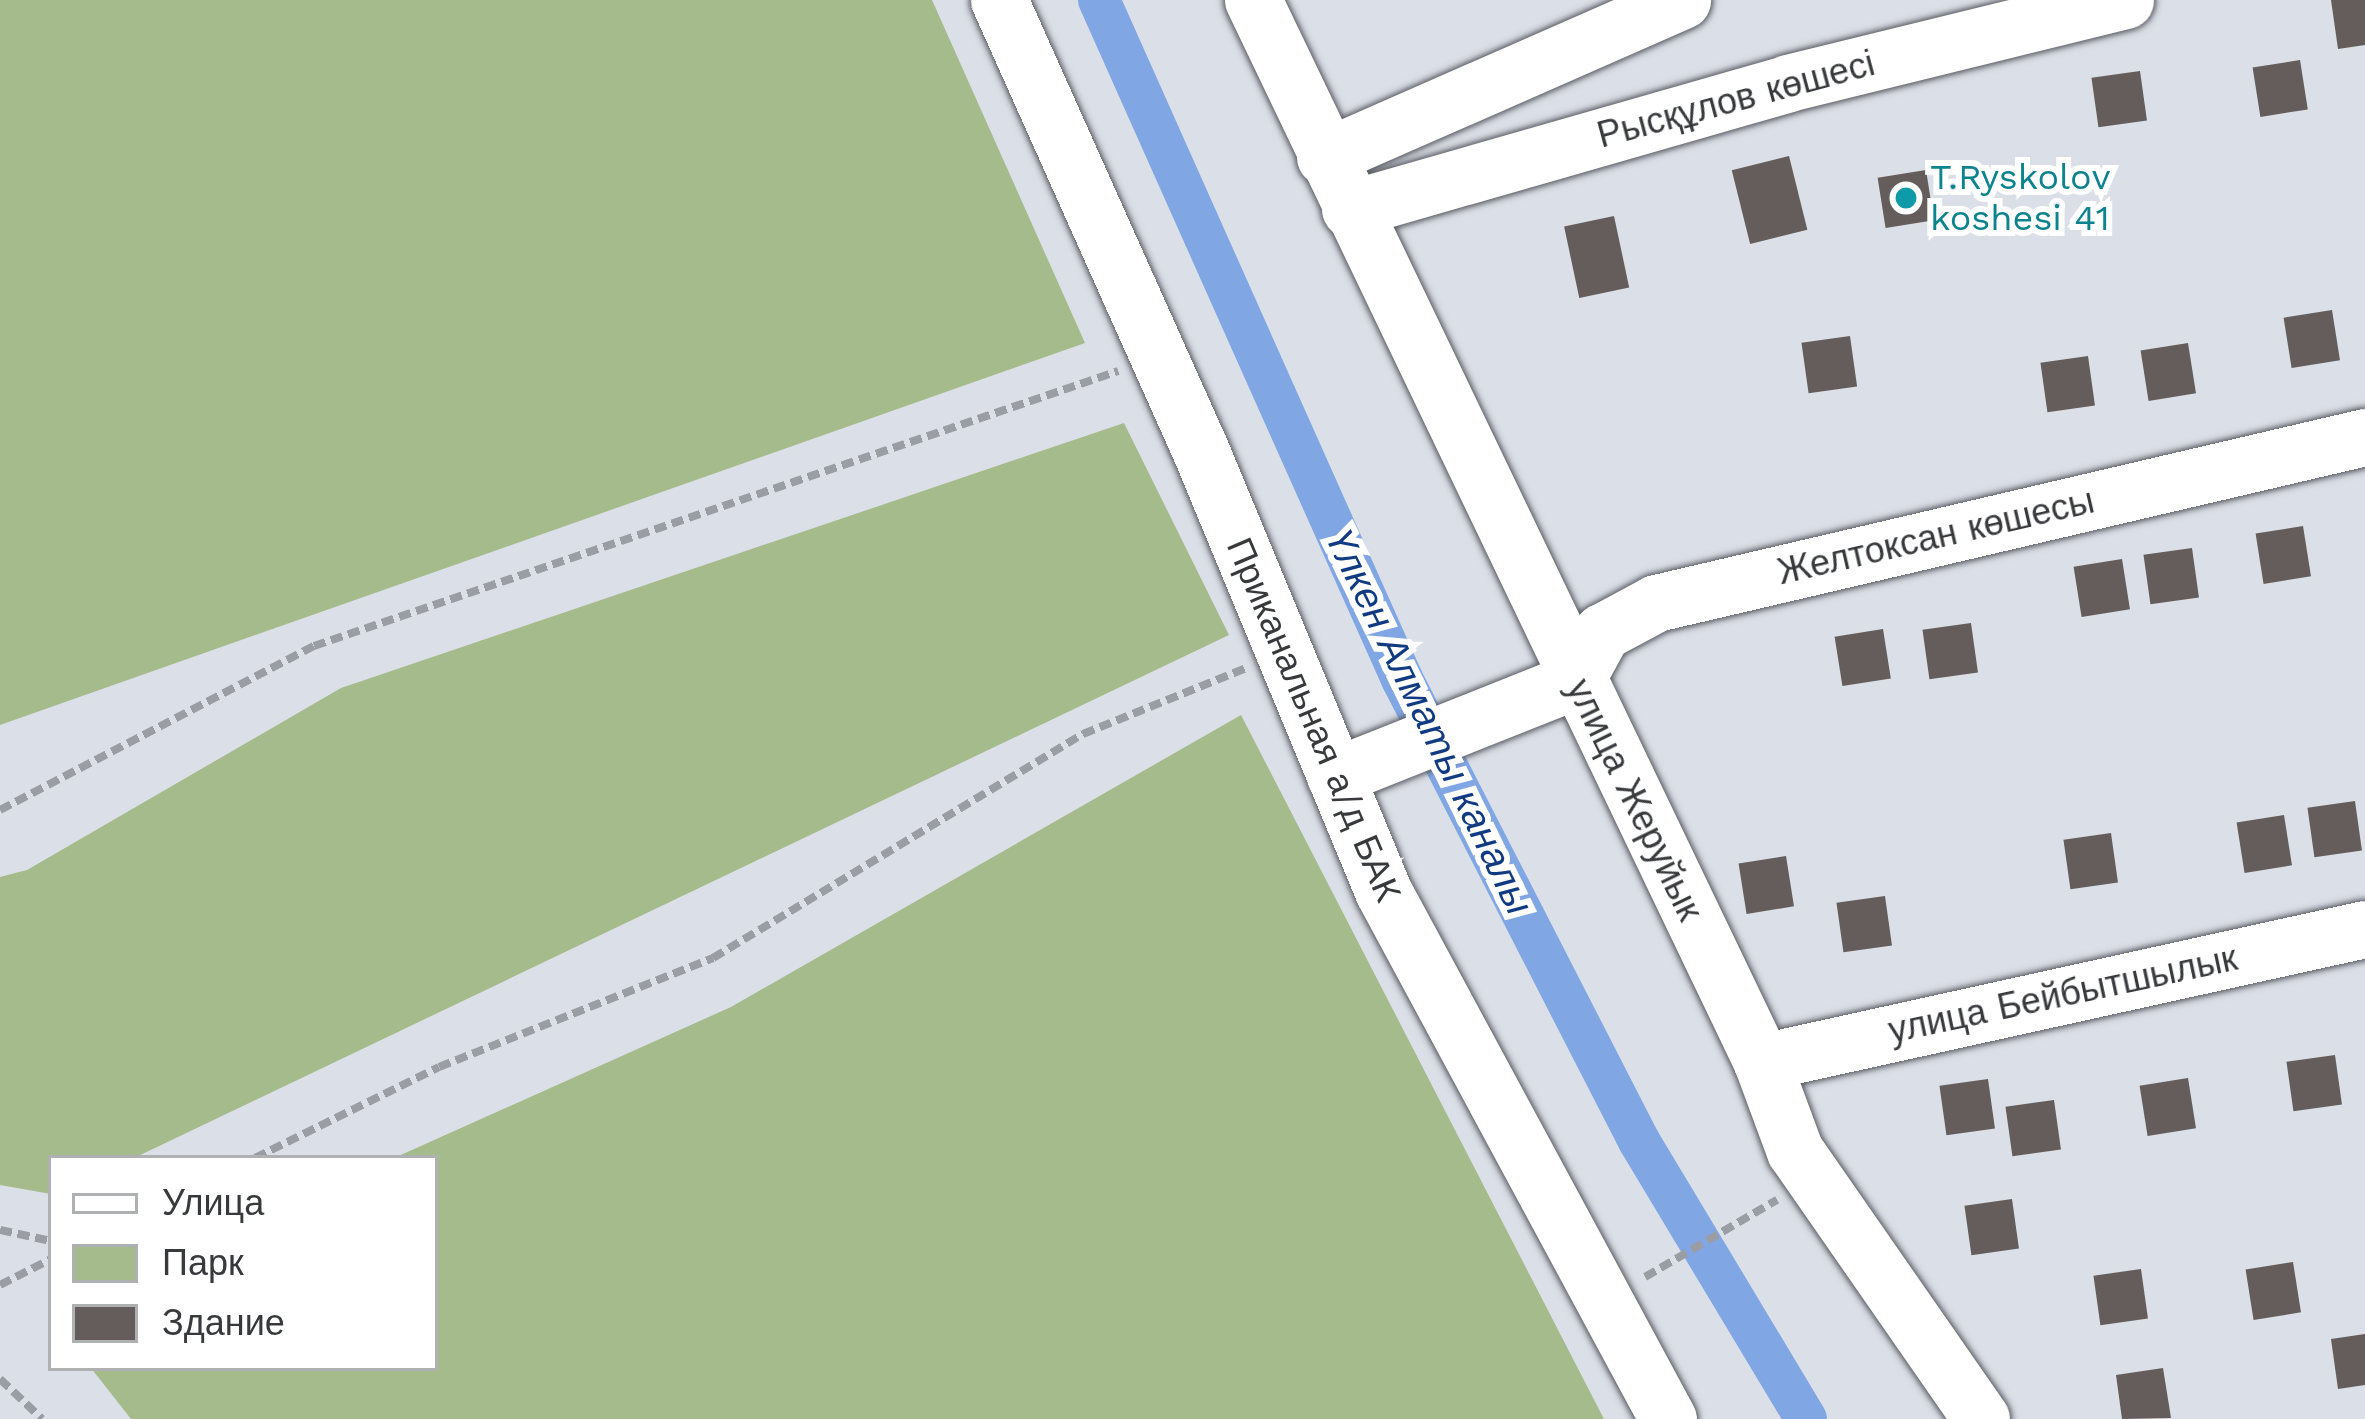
<!DOCTYPE html>
<meta charset="utf-8">
<style>
body{margin:0}
#map{position:relative;width:2365px;height:1419px;overflow:hidden;background:#dbdfe7;font-family:"Work Sans",sans-serif}
div>[style]{position:absolute}
.green>*{inset:0;background:#a6bb8b}
.canal>*{height:42px;margin:-21px;padding:0 21px;transform-origin:21px;border-radius:21px;background:#81a6e4}
.building>*{inset:0;background:#655d5b;transform-origin:0 0}
.path>*{height:8px;margin-top:-4px;transform-origin:0;background:repeating-linear-gradient(90deg,#9a9da3 0 12px,transparent 0 18px)}
.roads{filter:drop-shadow(0 0 3px #585b62) drop-shadow(0 0 3px #585b62)}
.minor>*{height:57px;margin:-28.5px;padding:0 28.5px;transform-origin:28.5px;border-radius:28.5px;background:#fff}
.dots>*{width:33px;height:33px;translate:-50% -50%;box-sizing:border-box;border:6px solid #fff;border-radius:50%}
span{translate:-50% -50%;white-space:nowrap;text-align:center;line-height:1.15;-webkit-text-stroke:12px #fff;paint-order:stroke}
.street-label{font-size:36px;color:#38393c}
.culture-label{font-size:36px;color:#0d838f}
.left{translate:0 -50%;text-align:left}
.water-label{font-size:39px;color:#103b82;font-style:italic}
.legend{position:absolute;left:48px;top:1155px;width:390px;height:216px;box-sizing:border-box;background:#fff;border:3px solid #afb0b1;margin:0;padding:15px 21px;list-style:none;font-size:36px;color:#38393c}
.legend li{display:flex;align-items:center;gap:24px;height:60px}
.legend b{width:60px;border:3px solid #afb0b1}
</style>
<div id="map">
<div class="green">
<div style="clip-path:polygon(0 0,932px 0,1085px 343px,0 725px)"></div>
<div style="clip-path:polygon(1124px 423px,1229px 635px,134px 1158px,51px 1158px,51px 1194px,0 1185px,0 877px,27px 870px,341px 688px)"></div>
<div style="clip-path:polygon(1241px 715px,1604px 1419px,131px 1419px,91px 1368px,435px 1368px,435px 1158px,394px 1158px,731px 1007px)"></div>
</div>
<div class="canal">
<div style="left:1099px;top:0;width:744px;rotate:65.95deg"></div>
<div style="left:1402px;top:679px;width:519px;rotate:62.84deg"></div>
<div style="left:1639px;top:1141px;width:324px;rotate:59deg"></div>
</div>
<div class="building">
<div style="clip-path:polygon(2331px 0,2365px 0,2365px 45px,2338px 49px)"></div>
<div style="left:2300px;top:60px;width:50px;height:48px;rotate:81deg"></div>
<div style="left:2140px;top:71px;width:50px;height:49px;rotate:82deg"></div>
<div style="left:1789px;top:156px;width:76px;height:59px;rotate:76deg"></div>
<div style="left:1926px;top:170px;width:51px;height:49px;rotate:81deg"></div>
<div style="left:1614px;top:216px;width:73px;height:51px;rotate:78deg"></div>
<div style="left:2332px;top:310px;width:51px;height:49px;rotate:81deg"></div>
<div style="left:1850px;top:336px;width:51px;height:49px;rotate:82deg"></div>
<div style="left:2188px;top:343px;width:51px;height:48px;rotate:81deg"></div>
<div style="left:2088px;top:356px;width:50px;height:48px;rotate:82deg"></div>
<div style="left:2303px;top:526px;width:51px;height:48px;rotate:81deg"></div>
<div style="left:2192px;top:548px;width:50px;height:49px;rotate:82deg"></div>
<div style="left:2122px;top:559px;width:51px;height:49px;rotate:81deg"></div>
<div style="left:1971px;top:623px;width:50px;height:49px;rotate:82deg"></div>
<div style="left:1883px;top:629px;width:50px;height:49px;rotate:81deg"></div>
<div style="left:2355px;top:801px;width:50px;height:48px;rotate:82deg"></div>
<div style="left:2284px;top:815px;width:51px;height:48px;rotate:81deg"></div>
<div style="left:2111px;top:833px;width:50px;height:48px;rotate:82deg"></div>
<div style="left:1786px;top:856px;width:51px;height:48px;rotate:81deg"></div>
<div style="left:1885px;top:896px;width:50px;height:49px;rotate:82deg"></div>
<div style="left:2335px;top:1055px;width:50px;height:49px;rotate:82deg"></div>
<div style="left:2188px;top:1078px;width:51px;height:49px;rotate:81deg"></div>
<div style="left:1988px;top:1079px;width:50px;height:49px;rotate:82deg"></div>
<div style="left:2054px;top:1100px;width:50px;height:49px;rotate:82deg"></div>
<div style="left:2012px;top:1199px;width:50px;height:48px;rotate:82deg"></div>
<div style="left:2293px;top:1262px;width:51px;height:48px;rotate:81deg"></div>
<div style="left:2141px;top:1269px;width:50px;height:48px;rotate:82deg"></div>
<div style="clip-path:polygon(2365px 1334px,2365px 1385px,2338px 1389px,2331px 1339px)"></div>
<div style="clip-path:polygon(2163px 1368px,2171px 1418px,2122px 1419px,2116px 1375px)"></div>
</div>
<div class="path">
<div style="left:0;top:810px;width:354px;rotate:-27.6deg"></div>
<div style="left:314px;top:646px;width:850px;rotate:-18.88deg"></div>
<div style="left:255px;top:1158px;width:205px;rotate:-26.3deg"></div>
<div style="left:439px;top:1067px;width:295px;rotate:-21.7deg"></div>
<div style="left:713px;top:958px;width:433px;rotate:-31.2deg"></div>
<div style="left:1083px;top:734px;width:176px;rotate:-22deg"></div>
<div style="left:0;top:1230px;width:52px;rotate:12.2deg"></div>
<div style="left:1645px;top:1277px;width:153px;rotate:-30.3deg"></div>
<div style="left:0;top:1285px;width:57px;rotate:-27deg"></div>
<div style="left:0;top:1379px;width:58px;rotate:43.6deg"></div>
</div>
<div class="roads">
<div class="minor">
<div style="left:999px;top:0;width:492px;rotate:65.9deg"></div>
<div style="left:1200px;top:449px;width:478px;rotate:67.5deg"></div>
<div style="left:1383px;top:891px;width:600px;rotate:61.64deg"></div>
<div style="left:1253px;top:0;width:1178px;rotate:64.39deg"></div>
<div style="left:1762px;top:1062px;width:95px;rotate:69.7deg"></div>
<div style="left:1795px;top:1151px;width:326px;rotate:55.2deg"></div>
<div style="left:1325px;top:157px;width:390px;rotate:-23.7deg"></div>
<div style="left:1350px;top:209px;width:456px;rotate:-16deg"></div>
<div style="left:1788px;top:83px;width:347px;rotate:-13.8deg"></div>
<div style="left:1335px;top:776px;width:259px;rotate:-21.7deg"></div>
<div style="left:1576px;top:680px;width:55px;rotate:-61.6deg"></div>
<div style="left:1602px;top:632px;width:61px;rotate:-28.2deg"></div>
<div style="left:1656px;top:603px;width:728px;rotate:-13.18deg"></div>
<div style="left:1762px;top:1062px;width:617px;rotate:-12.44deg"></div>
</div>
</div>
<div class="dots">
<div style="left:1906px;top:198px;background:#0f9aa8"></div>
</div>
<div class="street-label">
<span style="left:1736px;top:100px;rotate:-15deg">Рысқұлов көшесі</span>
<span style="left:1936px;top:537px;rotate:-13deg">Желтоксан көшесы</span>
<span style="left:1313px;top:720px;rotate:67deg">Приканальная а/д БАК</span>
<span style="left:1634px;top:800px;rotate:64deg">улица Жеруйык</span>
<span style="left:2063px;top:995px;rotate:-12deg">улица Бейбытшылык</span>
</div>
<div class="culture-label">
<span class="left" style="left:1930px;top:198px">T.Ryskolov<br>koshesi 41</span>
</div>
<div class="water-label">
<span style="left:1429px;top:722px;rotate:64deg">Үлкен Алматы каналы</span>
</div>
<ul class="legend">
<li><b style="height:15px;background:#fff"></b>Улица</li>
<li><b style="height:33px;background:#a6bb8b"></b>Парк</li>
<li><b style="height:33px;background:#655d5b"></b>Здание</li>
</ul>
</div>
